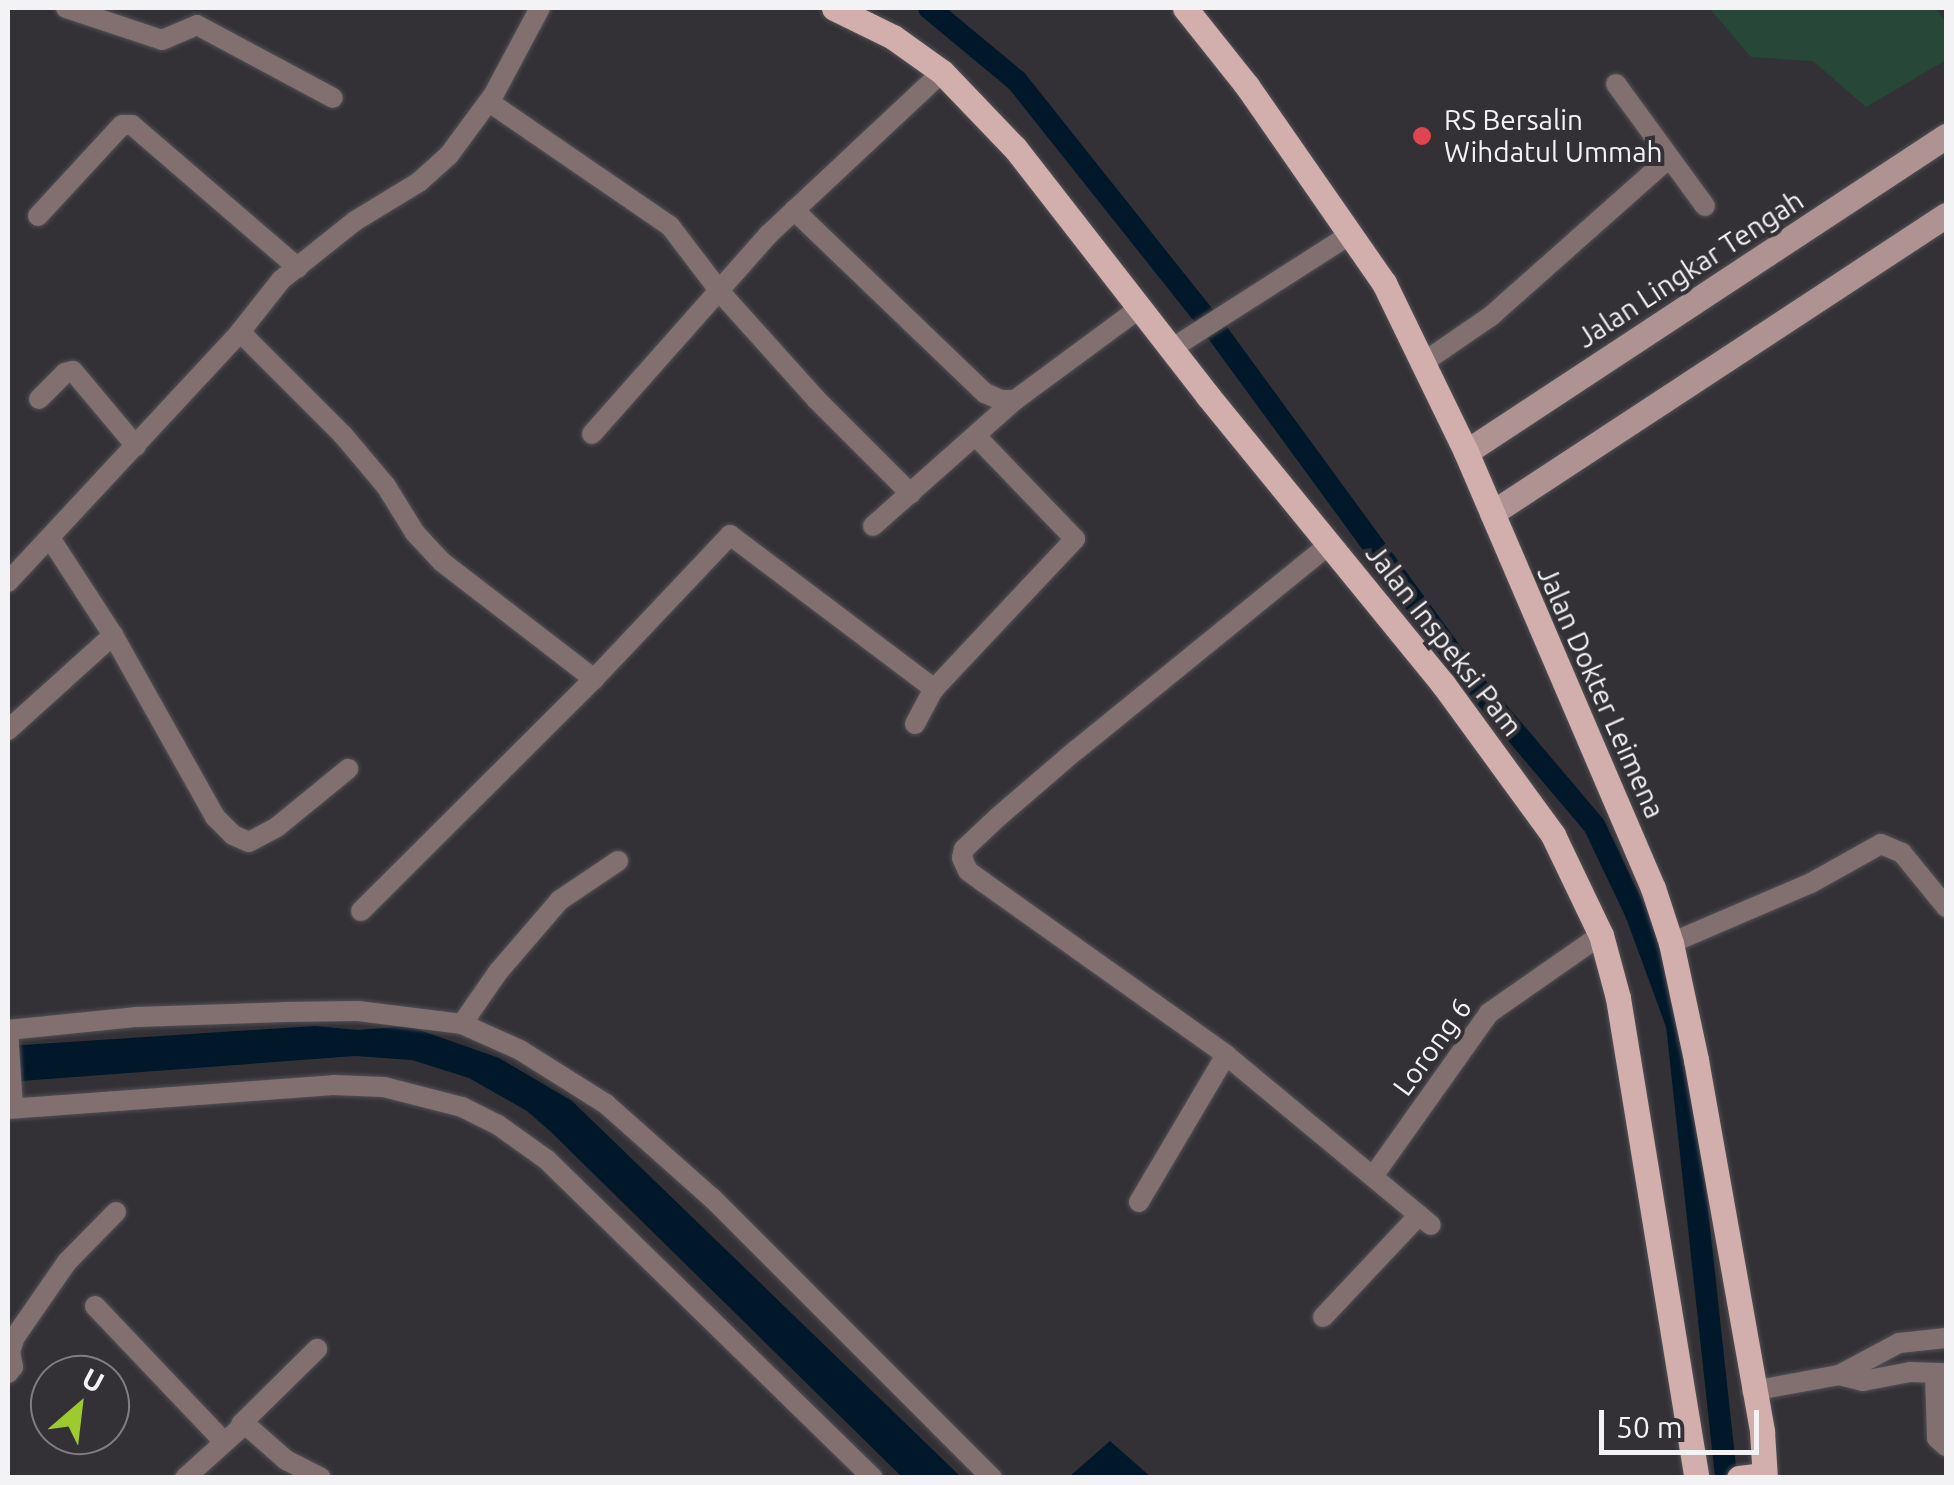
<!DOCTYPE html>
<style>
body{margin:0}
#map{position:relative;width:1954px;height:1485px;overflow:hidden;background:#333136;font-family:Ubuntu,sans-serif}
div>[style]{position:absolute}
.green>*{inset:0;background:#274838}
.water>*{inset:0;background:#00182a}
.canal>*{height:22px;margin:-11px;padding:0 11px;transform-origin:11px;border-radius:11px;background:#00182a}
.roads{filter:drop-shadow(0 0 2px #525055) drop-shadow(0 0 2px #525055)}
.minor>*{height:20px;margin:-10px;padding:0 10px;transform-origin:10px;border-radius:10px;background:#827070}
.secondary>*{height:25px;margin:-12.5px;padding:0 12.5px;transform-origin:12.5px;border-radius:12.5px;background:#af9392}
.primary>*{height:25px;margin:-12.5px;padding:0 12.5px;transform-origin:12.5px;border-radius:12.5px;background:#d2aead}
.dots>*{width:28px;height:28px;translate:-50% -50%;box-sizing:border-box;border:5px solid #333136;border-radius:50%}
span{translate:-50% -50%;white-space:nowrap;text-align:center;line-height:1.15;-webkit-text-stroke:8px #333136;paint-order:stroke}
.poi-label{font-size:28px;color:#f3f2f5}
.left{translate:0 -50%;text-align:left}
.street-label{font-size:28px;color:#f3f2f5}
.frame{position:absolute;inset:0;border:10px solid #f3f2f5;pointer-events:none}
.north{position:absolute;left:30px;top:1355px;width:100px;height:100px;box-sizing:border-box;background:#333136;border:2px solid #807e82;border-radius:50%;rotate:28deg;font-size:28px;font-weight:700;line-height:40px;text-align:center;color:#f3f2f5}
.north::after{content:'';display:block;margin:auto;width:35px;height:45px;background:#9eca2e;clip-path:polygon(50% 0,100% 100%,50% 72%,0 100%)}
.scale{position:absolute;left:1599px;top:1410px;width:160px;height:45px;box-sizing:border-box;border:5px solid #f3f2f5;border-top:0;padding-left:12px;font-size:30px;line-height:35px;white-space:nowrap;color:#f3f2f5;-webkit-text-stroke:8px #333136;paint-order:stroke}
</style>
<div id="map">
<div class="green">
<div style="clip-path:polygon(1709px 8px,1935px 8px,1946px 22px,1946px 60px,1866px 107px,1813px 61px,1751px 57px)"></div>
</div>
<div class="water">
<div style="clip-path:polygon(315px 1026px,358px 1030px,408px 1026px,499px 1058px,572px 1101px,961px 1477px,902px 1477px,551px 1132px,527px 1111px,469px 1078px,412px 1060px,355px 1056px,8px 1082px,8px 1046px)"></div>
<div style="clip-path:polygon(1110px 1441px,1151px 1477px,1069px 1477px)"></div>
</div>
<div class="canal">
<div style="left:929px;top:8px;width:114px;rotate:39.7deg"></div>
<div style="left:1017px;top:81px;width:321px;rotate:51.5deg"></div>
<div style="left:1217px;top:332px;width:439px;rotate:53.8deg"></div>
<div style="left:1476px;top:686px;width:182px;rotate:49.7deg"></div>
<div style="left:1594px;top:825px;width:98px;rotate:64.5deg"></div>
<div style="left:1636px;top:913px;width:119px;rotate:69.9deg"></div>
<div style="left:1677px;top:1025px;width:456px;rotate:83.8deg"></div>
</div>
<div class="roads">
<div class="minor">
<div style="left:66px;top:8px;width:101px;rotate:18.4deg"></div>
<div style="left:162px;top:40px;width:38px;rotate:-23deg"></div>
<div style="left:197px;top:25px;width:154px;rotate:28.2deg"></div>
<div style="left:1616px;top:84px;width:151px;rotate:53.9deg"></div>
<div style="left:489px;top:102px;width:219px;rotate:34.4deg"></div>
<div style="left:670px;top:226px;width:84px;rotate:52.7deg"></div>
<div style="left:721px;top:293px;width:142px;rotate:48.1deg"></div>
<div style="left:816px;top:399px;width:134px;rotate:45deg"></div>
<div style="left:794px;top:210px;width:265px;rotate:43.8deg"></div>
<div style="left:985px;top:393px;width:17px;rotate:24deg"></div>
<div style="left:1001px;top:400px;width:14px"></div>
<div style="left:1015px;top:400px;width:155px;rotate:-36.4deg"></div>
<div style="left:38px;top:216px;width:124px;rotate:-47.3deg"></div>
<div style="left:122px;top:125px;width:10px"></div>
<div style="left:132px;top:125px;width:219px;rotate:40.7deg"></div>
<div style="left:240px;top:332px;width:146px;rotate:45deg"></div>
<div style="left:343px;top:435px;width:67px;rotate:49.9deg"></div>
<div style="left:386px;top:486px;width:55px;rotate:58.3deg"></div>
<div style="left:415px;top:533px;width:40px;rotate:47deg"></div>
<div style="left:442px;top:562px;width:192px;rotate:37.6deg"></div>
<div style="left:1171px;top:349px;width:214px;rotate:-32.6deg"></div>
<div style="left:1421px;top:364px;width:85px;rotate:-34.4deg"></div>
<div style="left:1491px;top:316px;width:237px;rotate:-41.6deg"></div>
<div style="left:39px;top:399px;width:37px;rotate:-45deg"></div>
<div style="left:65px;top:373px;width:8px;rotate:-14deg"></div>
<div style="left:73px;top:371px;width:98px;rotate:50deg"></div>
<div style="left:592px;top:434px;width:266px;rotate:-48.5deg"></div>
<div style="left:768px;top:235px;width:238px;rotate:-43.1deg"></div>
<div style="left:873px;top:526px;width:190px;rotate:-41.6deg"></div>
<div style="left:50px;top:538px;width:116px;rotate:57deg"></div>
<div style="left:113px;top:635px;width:209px;rotate:60.7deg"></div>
<div style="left:215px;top:817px;width:25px;rotate:45deg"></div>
<div style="left:233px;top:835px;width:17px;rotate:24deg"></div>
<div style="left:249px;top:842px;width:32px;rotate:-28deg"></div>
<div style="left:277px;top:827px;width:92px;rotate:-39.2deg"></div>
<div style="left:1331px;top:543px;width:328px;rotate:140.9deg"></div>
<div style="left:1076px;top:750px;width:103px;rotate:139.3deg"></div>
<div style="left:998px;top:817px;width:47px;rotate:136.7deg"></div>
<div style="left:964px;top:849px;width:9px;rotate:103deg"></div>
<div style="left:962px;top:858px;width:14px;rotate:65deg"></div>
<div style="left:968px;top:871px;width:19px;rotate:36deg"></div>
<div style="left:983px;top:882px;width:298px;rotate:35.4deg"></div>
<div style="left:1226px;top:1055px;width:266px;rotate:39.7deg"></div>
<div style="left:8px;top:582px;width:341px;rotate:-47.1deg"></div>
<div style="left:240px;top:332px;width:66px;rotate:-51.7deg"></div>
<div style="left:281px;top:280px;width:95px;rotate:-38.6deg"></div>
<div style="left:355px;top:221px;width:75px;rotate:-31.4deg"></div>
<div style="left:419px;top:182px;width:40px;rotate:-42deg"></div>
<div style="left:449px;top:155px;width:76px;rotate:-53.6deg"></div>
<div style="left:494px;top:94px;width:98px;rotate:-61.9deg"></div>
<div style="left:915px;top:724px;width:40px;rotate:-62deg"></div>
<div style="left:934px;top:689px;width:206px;rotate:-46.8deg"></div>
<div style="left:1075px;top:539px;width:143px;rotate:-133.9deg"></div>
<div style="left:8px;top:730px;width:142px;rotate:-42.1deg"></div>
<div style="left:361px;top:911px;width:329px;rotate:-44.9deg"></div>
<div style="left:594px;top:679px;width:198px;rotate:-46.6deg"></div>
<div style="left:730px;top:535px;width:256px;rotate:37deg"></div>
<div style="left:1671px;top:943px;width:152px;rotate:-23.2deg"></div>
<div style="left:1811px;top:883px;width:80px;rotate:-29.1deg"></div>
<div style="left:1881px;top:844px;width:23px;rotate:23deg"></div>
<div style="left:1902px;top:853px;width:70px;rotate:50.8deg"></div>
<div style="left:462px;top:1024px;width:63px;rotate:-55.3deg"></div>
<div style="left:498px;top:972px;width:95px;rotate:-49.3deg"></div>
<div style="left:560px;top:900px;width:70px;rotate:-33.9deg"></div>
<div style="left:8px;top:1030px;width:130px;rotate:-5.8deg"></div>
<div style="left:137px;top:1017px;width:147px;rotate:-1.9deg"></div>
<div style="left:284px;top:1012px;width:74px;rotate:-0.8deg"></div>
<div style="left:358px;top:1011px;width:105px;rotate:7.1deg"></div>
<div style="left:462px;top:1024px;width:64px;rotate:24.1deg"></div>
<div style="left:520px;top:1050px;width:102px;rotate:32.1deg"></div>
<div style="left:606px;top:1104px;width:142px;rotate:41.6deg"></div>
<div style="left:712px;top:1198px;width:396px;rotate:45deg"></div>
<div style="left:8px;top:1030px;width:78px;rotate:86.3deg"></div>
<div style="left:8px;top:1109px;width:326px;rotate:-4.2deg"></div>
<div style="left:333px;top:1085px;width:51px;rotate:2.2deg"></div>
<div style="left:384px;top:1087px;width:81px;rotate:14.4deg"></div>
<div style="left:462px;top:1107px;width:40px;rotate:26.6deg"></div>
<div style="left:498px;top:1125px;width:60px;rotate:35.5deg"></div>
<div style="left:547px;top:1160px;width:455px;rotate:44.3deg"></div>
<div style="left:1374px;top:1175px;width:199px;rotate:-54.6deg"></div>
<div style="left:1489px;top:1013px;width:136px;rotate:-34.9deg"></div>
<div style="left:1139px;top:1202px;width:171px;rotate:-59.4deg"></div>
<div style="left:95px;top:1306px;width:186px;rotate:46.5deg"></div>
<div style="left:1323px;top:1317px;width:140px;rotate:-46.7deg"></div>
<div style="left:8px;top:1373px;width:8px;rotate:-50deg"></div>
<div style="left:13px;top:1367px;width:15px;rotate:-101deg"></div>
<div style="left:10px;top:1352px;width:16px;rotate:-72deg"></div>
<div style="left:15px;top:1337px;width:91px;rotate:-55.3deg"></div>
<div style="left:67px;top:1262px;width:70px;rotate:-45.6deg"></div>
<div style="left:1935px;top:1374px;width:64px;rotate:88.2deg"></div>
<div style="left:1937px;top:1438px;width:12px;rotate:42deg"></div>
<div style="left:1839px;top:1375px;width:68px;rotate:-28.1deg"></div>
<div style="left:1899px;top:1343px;width:47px;rotate:-6.1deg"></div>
<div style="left:1752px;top:1391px;width:88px;rotate:-10.4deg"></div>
<div style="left:1839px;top:1375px;width:25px;rotate:14deg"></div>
<div style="left:1863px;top:1381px;width:48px;rotate:-10.8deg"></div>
<div style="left:1910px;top:1372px;width:36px;rotate:2deg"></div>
<div style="left:241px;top:1424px;width:107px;rotate:-44.6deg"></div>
<div style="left:185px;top:1478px;width:81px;rotate:-42deg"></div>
<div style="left:245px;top:1424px;width:55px;rotate:41.3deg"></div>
<div style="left:286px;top:1460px;width:39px;rotate:27deg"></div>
</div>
<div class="secondary">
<div style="left:1466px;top:452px;width:575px;rotate:-33.36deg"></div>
<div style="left:1492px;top:513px;width:543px;rotate:-33.28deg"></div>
</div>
<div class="primary">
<div style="left:834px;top:8px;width:66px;rotate:26.2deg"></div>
<div style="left:893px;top:37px;width:60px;rotate:35.5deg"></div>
<div style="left:942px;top:72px;width:105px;rotate:46.2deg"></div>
<div style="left:1015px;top:148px;width:314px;rotate:52.1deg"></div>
<div style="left:1208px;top:396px;width:372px;rotate:50.8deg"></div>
<div style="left:1443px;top:684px;width:187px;rotate:53.9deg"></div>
<div style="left:1553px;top:835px;width:111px;rotate:64.4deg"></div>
<div style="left:1601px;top:935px;width:65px;rotate:74.9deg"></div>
<div style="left:1618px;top:998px;width:486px;rotate:80.7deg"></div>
<div style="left:1185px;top:8px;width:100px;rotate:51.5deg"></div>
<div style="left:1247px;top:86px;width:240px;rotate:55.2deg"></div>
<div style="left:1384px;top:283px;width:188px;rotate:64.1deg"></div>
<div style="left:1466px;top:452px;width:474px;rotate:66.8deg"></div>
<div style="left:1653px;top:888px;width:58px;rotate:71.9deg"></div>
<div style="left:1671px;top:943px;width:120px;rotate:77.9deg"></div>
<div style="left:1696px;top:1060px;width:378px;rotate:79.9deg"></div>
<div style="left:1762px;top:1432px;width:46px;rotate:86.3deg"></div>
<div style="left:1739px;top:1478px;width:25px;rotate:-7deg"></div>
</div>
</div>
<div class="dots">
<div style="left:1422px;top:136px;background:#e0444e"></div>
</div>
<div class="poi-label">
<span class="left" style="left:1444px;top:136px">RS Bersalin<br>Wihdatul Ummah</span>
</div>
<div class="street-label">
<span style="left:1690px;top:269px;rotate:-33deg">Jalan Lingkar Tengah</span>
<span style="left:1444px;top:640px;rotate:52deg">Jalan Inspeksi Pam</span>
<span style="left:1601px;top:692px;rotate:66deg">Jalan Dokter Leimena</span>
<span style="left:1432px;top:1047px;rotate:-54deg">Lorong 6</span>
</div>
<div class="frame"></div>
<div class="north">U</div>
<div class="scale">50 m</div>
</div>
